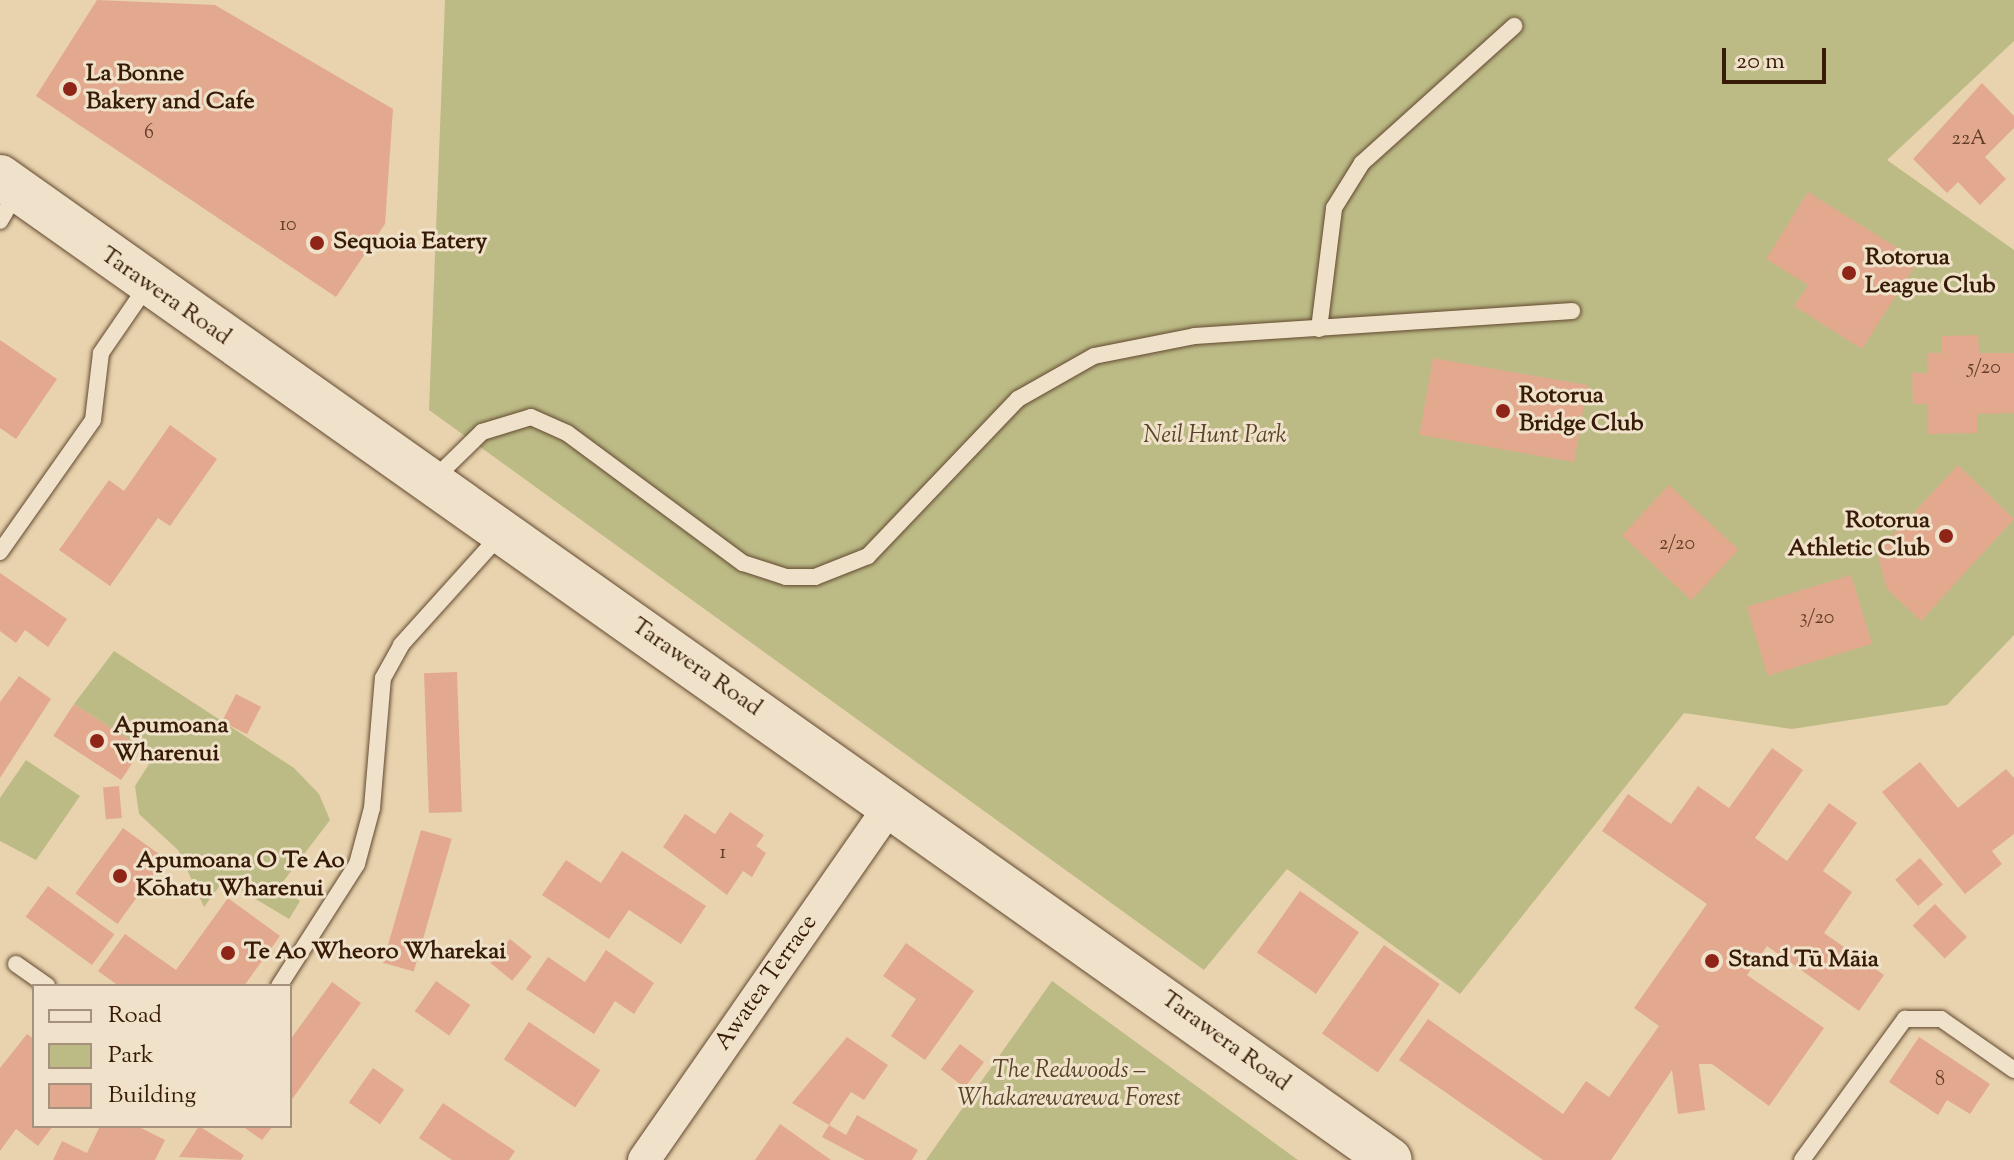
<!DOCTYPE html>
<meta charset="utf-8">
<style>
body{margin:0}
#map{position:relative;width:2014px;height:1160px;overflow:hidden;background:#e8d3ae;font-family:"Sorts Mill Goudy",serif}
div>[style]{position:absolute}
.green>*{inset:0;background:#bcbb86}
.building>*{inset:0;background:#e3a98e;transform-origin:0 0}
.roads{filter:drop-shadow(0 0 2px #634930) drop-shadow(0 0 2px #634930)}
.lane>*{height:16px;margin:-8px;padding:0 8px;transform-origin:8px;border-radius:8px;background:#f0e2ca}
.street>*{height:32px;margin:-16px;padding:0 16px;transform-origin:16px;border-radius:16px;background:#f0e2ca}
.secondary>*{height:44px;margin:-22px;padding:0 22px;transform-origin:22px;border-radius:22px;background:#f0e2ca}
.dots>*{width:22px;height:22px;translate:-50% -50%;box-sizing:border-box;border:4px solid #f0e2ca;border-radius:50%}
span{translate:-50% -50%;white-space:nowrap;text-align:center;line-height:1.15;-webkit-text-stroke:6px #f0e2ca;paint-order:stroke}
.number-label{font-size:20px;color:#623e28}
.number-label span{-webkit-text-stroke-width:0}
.poi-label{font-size:24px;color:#371b06;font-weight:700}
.left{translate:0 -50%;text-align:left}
.right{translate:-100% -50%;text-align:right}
.street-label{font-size:24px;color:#371b06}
.park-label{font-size:24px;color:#584326;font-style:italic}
.legend{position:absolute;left:32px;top:984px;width:260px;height:144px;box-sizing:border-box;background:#f0e2ca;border:2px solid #a6927c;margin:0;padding:10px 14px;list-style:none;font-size:24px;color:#371b06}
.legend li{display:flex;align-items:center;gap:16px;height:40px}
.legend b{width:40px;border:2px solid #a6927c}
.scale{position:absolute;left:1722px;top:48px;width:104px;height:36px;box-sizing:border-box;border:4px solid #371b06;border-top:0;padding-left:10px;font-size:24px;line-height:28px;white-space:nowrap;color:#371b06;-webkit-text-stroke:6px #f0e2ca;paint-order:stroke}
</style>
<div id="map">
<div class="green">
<div style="clip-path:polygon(445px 0,2014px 0,2014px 41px,1887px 160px,2014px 250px,2014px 635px,1947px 705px,1792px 729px,1684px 713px,1460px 994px,1287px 869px,1204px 970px,429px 410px)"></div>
<div style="clip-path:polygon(114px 651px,294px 768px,319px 794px,330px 820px,279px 887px,300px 901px,289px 919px,224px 880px,204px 907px,178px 850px,139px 814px,135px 786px,154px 756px,74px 704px)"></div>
<div style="clip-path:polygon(26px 760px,80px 796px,36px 860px,0 841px,0 798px)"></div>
<div style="clip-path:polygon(1052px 981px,1298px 1160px,926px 1160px)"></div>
</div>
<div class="building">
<div style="clip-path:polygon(97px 0,215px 5px,393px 109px,385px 224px,336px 297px,36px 96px)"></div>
<div style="clip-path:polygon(1982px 83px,2014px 116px,2014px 128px,1985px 157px,2006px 179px,1980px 205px,1958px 182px,1947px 193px,1913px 159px)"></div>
<div style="clip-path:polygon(1808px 192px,1918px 261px,1862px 349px,1794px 306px,1808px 285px,1766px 259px)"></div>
<div style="clip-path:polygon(1978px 335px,1979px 353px,2014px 353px,2014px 413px,1977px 414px,1977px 433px,1928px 434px,1928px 404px,1913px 404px,1912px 373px,1927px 373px,1927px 353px,1942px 353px,1942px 336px)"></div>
<div style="clip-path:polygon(0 340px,57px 379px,16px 439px,0 428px)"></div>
<div style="left:1433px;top:358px;width:157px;height:78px;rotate:10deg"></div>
<div style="clip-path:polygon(170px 425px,217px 459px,170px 526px,158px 518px,110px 586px,59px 550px,109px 480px,124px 491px)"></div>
<div style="clip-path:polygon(1958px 465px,2014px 519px,1921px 621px,1887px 589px,1877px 552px)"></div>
<div style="left:1669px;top:485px;width:95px;height:69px;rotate:43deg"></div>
<div style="clip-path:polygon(0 573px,67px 619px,48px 647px,25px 630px,16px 643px,0 631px)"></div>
<div style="left:1851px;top:575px;width:72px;height:109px;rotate:73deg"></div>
<div style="left:457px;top:672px;width:140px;height:33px;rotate:88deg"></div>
<div style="clip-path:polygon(19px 676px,51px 699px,0 778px,0 702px)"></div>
<div style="left:236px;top:694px;width:28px;height:31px;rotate:27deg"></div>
<div style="left:74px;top:704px;width:81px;height:38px;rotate:33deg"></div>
<div style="clip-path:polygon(1772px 748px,1803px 770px,1755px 838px,1787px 861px,1829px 803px,1857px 823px,1823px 871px,1852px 892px,1824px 933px,1884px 975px,1859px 1011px,1767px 946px,1747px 975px,1824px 1028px,1769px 1106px,1712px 1064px,1699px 1064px,1705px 1110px,1678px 1114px,1672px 1070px,1611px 1160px,1543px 1160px,1399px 1060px,1428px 1019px,1563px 1114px,1586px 1081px,1609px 1097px,1659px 1026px,1634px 1008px,1707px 904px,1602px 831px,1628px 794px,1671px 824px,1698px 786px,1729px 808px)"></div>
<div style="clip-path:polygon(1920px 762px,1958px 808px,2006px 769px,2014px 778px,2014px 834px,1992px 851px,2002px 864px,1965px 894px,1882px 792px)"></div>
<div style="left:119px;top:786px;width:32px;height:16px;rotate:85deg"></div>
<div style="clip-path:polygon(730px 812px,764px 835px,756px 846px,766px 853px,752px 877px,743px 871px,727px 895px,663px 847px,685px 814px,715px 834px)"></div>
<div style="left:123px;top:828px;width:52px;height:81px;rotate:36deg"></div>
<div style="left:421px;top:830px;width:32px;height:138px;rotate:16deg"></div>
<div style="clip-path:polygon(622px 851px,706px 906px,681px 944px,629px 910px,609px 939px,542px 895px,566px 860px,601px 883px)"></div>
<div style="left:1920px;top:858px;width:35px;height:33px;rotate:49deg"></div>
<div style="left:48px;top:886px;width:82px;height:38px;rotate:36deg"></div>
<div style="left:1300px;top:891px;width:72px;height:75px;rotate:35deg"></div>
<div style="clip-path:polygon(228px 898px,280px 936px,244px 986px,119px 986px,98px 971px,125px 934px,176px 970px)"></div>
<div style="left:1935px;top:904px;width:46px;height:31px;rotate:46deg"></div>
<div style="left:510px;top:939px;width:28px;height:31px;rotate:39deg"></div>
<div style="clip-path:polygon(906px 943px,974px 991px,925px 1060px,891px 1036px,916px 999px,883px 976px)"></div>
<div style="left:1384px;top:945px;width:68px;height:108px;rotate:35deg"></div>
<div style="clip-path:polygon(606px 950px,654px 983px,634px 1014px,615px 1001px,594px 1034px,526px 989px,548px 957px,585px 982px)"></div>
<div style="left:436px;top:981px;width:42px;height:37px;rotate:35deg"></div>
<div style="clip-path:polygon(332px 982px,361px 1003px,290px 1102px,290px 1040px)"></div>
<div style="left:529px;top:1022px;width:86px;height:45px;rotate:34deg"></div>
<div style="clip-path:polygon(27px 1034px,34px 1039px,34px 1126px,53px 1126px,38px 1146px,16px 1129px,0 1151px,0 1068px)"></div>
<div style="clip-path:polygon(847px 1037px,888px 1065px,864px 1100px,851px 1092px,829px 1125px,846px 1135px,857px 1115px,918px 1150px,912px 1160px,865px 1160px,822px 1137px,829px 1125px,792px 1103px)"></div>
<div style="clip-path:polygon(1919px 1037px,1990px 1084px,1970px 1114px,1947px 1100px,1938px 1115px,1889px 1082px)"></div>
<div style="left:960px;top:1044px;width:30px;height:32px;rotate:37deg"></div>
<div style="left:373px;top:1068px;width:38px;height:42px;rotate:35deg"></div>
<div style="clip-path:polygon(443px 1103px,515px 1151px,509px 1160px,452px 1160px,419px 1138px)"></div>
<div style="clip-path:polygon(780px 1124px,831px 1160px,755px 1160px)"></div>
<div style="clip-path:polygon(100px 1126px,137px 1126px,165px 1140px,155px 1160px,53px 1160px,62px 1141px,87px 1153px)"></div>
<div style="clip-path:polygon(199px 1126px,244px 1155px,241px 1160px,179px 1157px)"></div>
<div style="clip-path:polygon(242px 1126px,273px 1126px,262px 1140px)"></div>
</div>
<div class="roads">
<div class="lane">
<div style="left:0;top:221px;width:34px;rotate:-60deg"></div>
<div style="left:1319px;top:329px;width:122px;rotate:-82.9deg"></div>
<div style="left:1334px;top:208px;width:53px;rotate:-58.1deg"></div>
<div style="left:1362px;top:163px;width:205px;rotate:-42deg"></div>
<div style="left:433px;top:480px;width:69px;rotate:-44.4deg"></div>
<div style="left:482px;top:432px;width:51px;rotate:-17deg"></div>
<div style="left:531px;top:417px;width:39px;rotate:24deg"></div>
<div style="left:567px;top:433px;width:219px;rotate:36.5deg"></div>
<div style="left:743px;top:563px;width:45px;rotate:18deg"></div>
<div style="left:786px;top:577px;width:29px"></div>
<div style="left:815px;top:577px;width:57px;rotate:-21.6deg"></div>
<div style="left:868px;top:556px;width:217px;rotate:-46.3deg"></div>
<div style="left:1018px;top:399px;width:87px;rotate:-29.5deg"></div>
<div style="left:1094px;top:356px;width:103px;rotate:-11.2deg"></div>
<div style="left:1195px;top:336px;width:378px;rotate:-3.8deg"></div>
<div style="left:0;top:552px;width:161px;rotate:-54.8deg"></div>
<div style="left:93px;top:420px;width:67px;rotate:-83.2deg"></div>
<div style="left:101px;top:353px;width:81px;rotate:-55.5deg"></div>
<div style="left:16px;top:964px;width:38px;rotate:35deg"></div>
<div style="left:279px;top:986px;width:145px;rotate:-57.4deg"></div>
<div style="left:357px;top:864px;width:58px;rotate:-75deg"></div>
<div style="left:372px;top:808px;width:130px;rotate:-85.2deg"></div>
<div style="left:383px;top:678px;width:38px;rotate:-61deg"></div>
<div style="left:401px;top:645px;width:148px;rotate:-48deg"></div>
<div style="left:1802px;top:1160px;width:175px;rotate:-53.9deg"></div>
<div style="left:1905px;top:1019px;width:36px"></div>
<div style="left:1941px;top:1019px;width:89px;rotate:34.9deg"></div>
</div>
<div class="street">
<div style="left:644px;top:1160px;width:432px;rotate:-55.2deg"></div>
</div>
<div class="secondary">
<div style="left:0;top:177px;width:1702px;rotate:35.27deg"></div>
</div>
</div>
<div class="dots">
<div style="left:70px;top:89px;background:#8f2418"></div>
<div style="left:317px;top:243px;background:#8f2418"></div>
<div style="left:1849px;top:273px;background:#8f2418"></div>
<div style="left:1503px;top:411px;background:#8f2418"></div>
<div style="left:1946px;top:536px;background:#8f2418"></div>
<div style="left:97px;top:741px;background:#8f2418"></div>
<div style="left:120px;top:876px;background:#8f2418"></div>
<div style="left:228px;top:953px;background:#8f2418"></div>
<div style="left:1712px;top:961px;background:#8f2418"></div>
</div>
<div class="number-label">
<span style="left:149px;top:133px">6</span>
<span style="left:1969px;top:139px">22A</span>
<span style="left:288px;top:225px">10</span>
<span style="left:1984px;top:368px">5/20</span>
<span style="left:1677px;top:544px">2/20</span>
<span style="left:1817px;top:618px">3/20</span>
<span style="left:723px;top:853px">1</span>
<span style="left:1940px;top:1080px">8</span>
</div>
<div class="poi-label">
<span class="left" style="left:86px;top:89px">La Bonne<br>Bakery and Cafe</span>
<span class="left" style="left:333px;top:243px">Sequoia Eatery</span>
<span class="left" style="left:1865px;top:273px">Rotorua<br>League Club</span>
<span class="left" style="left:1519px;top:411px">Rotorua<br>Bridge Club</span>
<span class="right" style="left:1930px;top:536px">Rotorua<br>Athletic Club</span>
<span class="left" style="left:113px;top:741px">Apumoana<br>Wharenui</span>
<span class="left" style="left:136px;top:876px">Apumoana O Te Ao<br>Kōhatu Wharenui</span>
<span class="left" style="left:244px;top:953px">Te Ao Wheoro Wharekai</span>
<span class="left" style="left:1728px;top:961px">Stand Tū Māia</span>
</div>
<div class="street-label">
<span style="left:165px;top:297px;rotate:35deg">Tarawera Road</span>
<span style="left:696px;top:668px;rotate:35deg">Tarawera Road</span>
<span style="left:767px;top:983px;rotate:-55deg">Awatea Terrace</span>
<span style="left:1225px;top:1042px;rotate:36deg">Tarawera Road</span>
</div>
<div class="park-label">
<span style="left:1215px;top:437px">Neil Hunt Park</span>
<span style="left:1069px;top:1086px">The Redwoods –<br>Whakarewarewa Forest</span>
</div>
<ul class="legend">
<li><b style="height:10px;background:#f0e2ca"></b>Road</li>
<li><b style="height:22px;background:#bcbb86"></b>Park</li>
<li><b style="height:22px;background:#e3a98e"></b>Building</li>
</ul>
<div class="scale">20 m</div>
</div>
